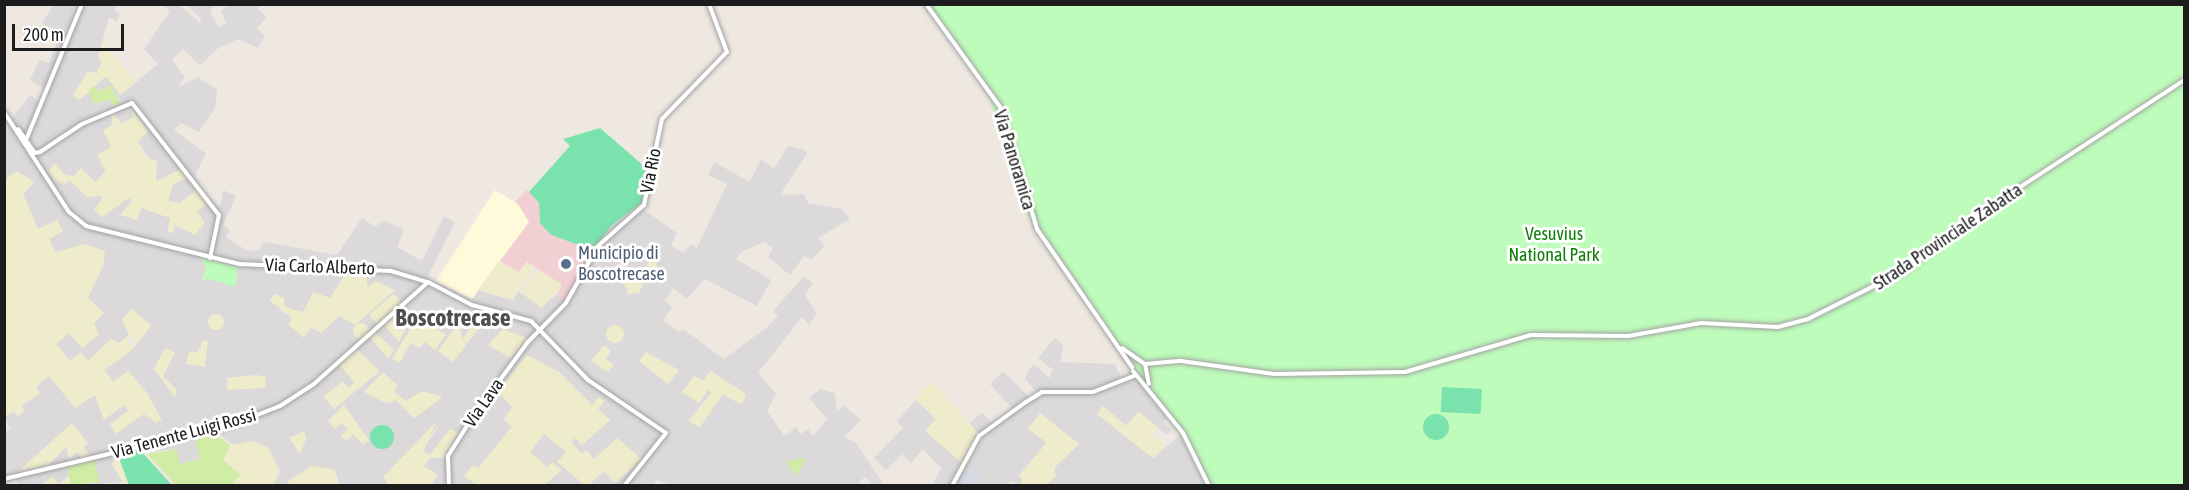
<!DOCTYPE html>
<style>
body{margin:0}
#map{position:relative;width:2189px;height:490px;overflow:hidden;background:#eee8e1;font-family:"Asap Condensed",sans-serif}
div>[style]{position:absolute}
.residential>*{inset:0;background:#dbd9d9}
.commercial>*{inset:0;background:#f1cfd2}
.education>*{inset:0;background:#fffada}
.farmland>*{inset:0;background:#efeccb;transform-origin:0 0}
.round{border-radius:50%}
.grass>*{inset:0;background:#d1eca4}
.park>*{inset:0;background:#befcbb}
.pitch>*{inset:0;background:#7ae2ac;transform-origin:0 0}
.plaza>*{inset:0;background:#d6d8e4}
.roads{filter:drop-shadow(0 0 2px #a3a3a3) drop-shadow(0 0 2px #a3a3a3)}
.minor>*{height:4px;margin:-2px;padding:0 2px;transform-origin:2px;border-radius:2px;background:#fff}
.dots>*{width:16px;height:16px;translate:-50% -50%;box-sizing:border-box;border:3px solid #fff;border-radius:50%}
span{translate:-50% -50%;white-space:nowrap;text-align:center;line-height:1.15;-webkit-text-stroke:6px #fff;paint-order:stroke}
.street-label{font-size:18px;color:#1c1c1c}
.park-label{font-size:18px;color:#0c7f06}
.service-label{font-size:18px;color:#4e5e75}
.left{translate:0 -50%;text-align:left}
.district-label{font-size:24px;color:#4f4f4f;font-weight:700}
.frame{position:absolute;inset:0;border:6px solid #1c1c1c;pointer-events:none}
.scale{position:absolute;left:12px;top:24px;width:112px;height:27px;box-sizing:border-box;border:3px solid #1c1c1c;border-top:0;padding-left:8px;font-size:18px;line-height:21px;white-space:nowrap;color:#1c1c1c;-webkit-text-stroke:4px #fff;paint-order:stroke}
</style>
<div id="map">
<div class="residential">
<div style="clip-path:polygon(evenodd,53px 5px,117px 5px,115px 10px,120px 14px,116px 22px,109px 17px,98px 57px,103px 62px,79px 100px,88px 92px,95px 104px,110px 99px,113px 106px,120px 102px,110px 85px,100px 92px,94px 86px,106px 76px,121px 95px,158px 64px,144px 49px,170px 11px,164px 5px,179px 5px,199px 22px,202px 19px,186px 5px,214px 5px,210px 13px,219px 27px,226px 23px,221px 11px,228px 5px,260px 5px,258px 9px,267px 17px,257px 28px,265px 36px,258px 48px,238px 39px,217px 49px,200px 66px,183px 49px,172px 60px,185px 77px,178px 87px,198px 77px,217px 90px,215px 108px,199px 132px,181px 123px,174px 130px,206px 154px,194px 177px,201px 186px,180px 203px,168px 201px,173px 184px,188px 178px,176px 172px,155px 182px,157px 168px,138px 142px,148px 130px,128px 106px,134px 117px,121px 124px,112px 110px,111px 147px,98px 155px,106px 171px,95px 182px,65px 175px,54px 164px,56px 180px,70px 179px,87px 197px,99px 192px,106px 212px,129px 197px,133px 201px,120px 215px,142px 208px,170px 218px,168px 232px,175px 225px,195px 234px,197px 211px,211px 199px,220px 208px,223px 190px,236px 196px,223px 225px,230px 230px,226px 238px,248px 251px,259px 250px,264px 242px,337px 255px,362px 218px,375px 227px,384px 220px,404px 230px,397px 247px,422px 261px,444px 216px,455px 222px,427px 278px,471px 299px,478px 290px,513px 300px,518px 291px,541px 307px,557px 294px,565px 300px,612px 225px,638px 206px,677px 233px,671px 246px,684px 253px,691px 244px,697px 248px,727px 184px,708px 175px,714px 162px,750px 182px,761px 159px,774px 169px,788px 146px,803px 149px,807px 154px,780px 195px,804px 194px,808px 203px,842px 209px,850px 219px,818px 238px,825px 246px,811px 260px,804px 256px,790px 275px,768px 257px,773px 248px,765px 242px,741px 252px,736px 259px,771px 280px,757px 306px,705px 279px,687px 299px,673px 288px,665px 301px,672px 307px,663px 321px,680px 332px,683px 329px,724px 359px,767px 327px,778px 316px,773px 311px,804px 276px,813px 283px,805px 295px,817px 314px,809px 324px,802px 317px,758px 373px,776px 394px,767px 411px,784px 436px,796px 427px,800px 434px,808px 429px,813px 436px,827px 419px,809px 398px,820px 389px,835px 393px,837px 412px,843px 405px,861px 420px,844px 437px,856px 443px,884px 485px,873px 485px,865px 477px,859px 482px,862px 486px,671px 485px,657px 480px,653px 485px,589px 485px,604px 471px,614px 482px,642px 459px,630px 452px,594px 459px,582px 454px,570px 442px,575px 438px,582px 444px,610px 420px,598px 409px,604px 401px,592px 405px,559px 372px,527px 355px,512px 427px,478px 468px,464px 475px,477px 485px,432px 485px,437px 474px,423px 466px,430px 458px,444px 458px,459px 433px,430px 455px,422px 451px,440px 424px,393px 479px,411px 485px,339px 485px,335px 470px,312px 466px,288px 481px,290px 485px,273px 485px,280px 472px,268px 448px,252px 442px,236px 447px,219px 434px,200px 459px,179px 464px,176px 449px,117px 454px,112px 464px,123px 482px,85px 485px,99px 482px,94px 459px,83px 447px,87px 443px,72px 423px,19px 471px,48px 465px,66px 447px,69px 458px,78px 452px,83px 462px,67px 466px,69px 476px,59px 485px,52px 477px,41px 485px,19px 485px,15px 479px,5px 485px,5px 432px,10px 429px,5px 417px,39px 394px,36px 387px,49px 376px,95px 394px,104px 419px,124px 405px,129px 411px,116px 433px,147px 393px,128px 371px,113px 382px,104px 370px,133px 349px,151px 326px,132px 309px,122px 320px,129px 335px,119px 343px,111px 340px,88px 361px,70px 361px,55px 343px,69px 333px,94px 329px,88px 298px,100px 260px,86px 244px,55px 253px,49px 239px,57px 220px,38px 230px,23px 194px,34px 183px,5px 179px,4px 111px,11px 120px,30px 95px,42px 104px,49px 91px,30px 80px,39px 60px,49px 63px,61px 31px,42px 24px,53px 5px,365px 283px,368px 287px,321px 333px,278px 309px,303px 312px,365px 283px,53px 5px,445px 310px,434px 327px,436px 349px,425px 342px,420px 348px,410px 343px,418px 316px,427px 321px,445px 310px,53px 5px,476px 321px,453px 362px,459px 324px,463px 339px,476px 321px,53px 5px,527px 338px,511px 358px,497px 346px,527px 338px,53px 5px,711px 371px,742px 405px,723px 394px,705px 416px,689px 422px,713px 392px,694px 376px,703px 381px,711px 371px,53px 5px,246px 377px,266px 377px,265px 387px,235px 387px,246px 377px,53px 5px,379px 379px,406px 401px,435px 396px,414px 417px,396px 400px,386px 403px,364px 391px,379px 379px,53px 5px,355px 381px,338px 405px,335px 409px,325px 396px,342px 382px,349px 388px,355px 381px,53px 5px,342px 422px,355px 426px,368px 440px,353px 434px,346px 441px,348px 429px,342px 422px)"></div>
<div style="clip-path:polygon(1055px 338px,1063px 345px,1060px 362px,1115px 364px,1121px 377px,1151px 369px,1167px 417px,1163px 422px,1171px 430px,1167px 435px,1139px 412px,1126px 426px,1103px 406px,1097px 414px,1153px 458px,1180px 435px,1212px 485px,1046px 485px,1056px 476px,1054px 468px,1079px 444px,1046px 421px,1047px 442px,1019px 476px,1023px 479px,1019px 485px,1010px 481px,1007px 485px,933px 485px,941px 468px,923px 449px,911px 463px,902px 454px,886px 470px,874px 458px,903px 428px,897px 421px,916px 400px,936px 419px,926px 431px,961px 461px,979px 434px,969px 423px,982px 413px,992px 423px,1013px 409px,990px 384px,1003px 371px,1030px 398px,1037px 393px,1025px 379px,1029px 369px,1034px 364px,1049px 378px,1053px 370px,1038px 358px)"></div>
<div style="clip-path:polygon(544px 434px,567px 452px,557px 462px,585px 485px,544px 485px,562px 470px,548px 468px,530px 452px)"></div>
</div>
<div class="commercial">
<div style="clip-path:polygon(527px 190px,539px 203px,540px 223px,551px 235px,593px 250px,565px 301px,557px 294px,562px 285px,527px 262px,519px 272px,499px 261px,529px 222px,515px 202px)"></div>
</div>
<div class="education">
<div style="clip-path:polygon(495px 190px,518px 204px,529px 222px,472px 299px,436px 281px)"></div>
</div>
<div class="farmland">
<div style="clip-path:polygon(103px 44px,136px 81px,120px 95px,106px 76px,79px 100px,73px 94px,88px 71px,96px 73px,102px 63px,98px 57px)"></div>
<div style="clip-path:polygon(128px 105px,148px 131px,138px 142px,146px 159px,157px 161px,156px 182px,182px 168px,188px 177px,173px 184px,168px 201px,181px 203px,198px 189px,208px 202px,197px 211px,205px 223px,195px 235px,175px 225px,173px 233px,168px 232px,170px 218px,142px 208px,137px 220px,120px 215px,132px 201px,129px 198px,102px 217px,94px 210px,104px 196px,87px 197px,70px 180px,65px 184px,55px 180px,49px 171px,54px 163px,65px 175px,74px 176px,81px 168px,95px 182px,106px 171px,97px 155px,111px 147px,103px 130px,114px 124px,108px 112px,112px 110px,121px 124px,134px 117px)"></div>
<div style="clip-path:polygon(17px 171px,34px 182px,23px 194px,38px 229px,57px 220px,63px 231px,49px 239px,55px 252px,86px 244px,105px 251px,104px 264px,88px 298px,104px 313px,94px 323px,99px 335px,82px 348px,69px 333px,56px 344px,70px 361px,81px 352px,88px 361px,111px 339px,119px 343px,125px 338px,133px 349px,104px 370px,113px 382px,128px 371px,147px 393px,162px 420px,156px 423px,144px 414px,116px 434px,110px 424px,128px 411px,124px 405px,104px 420px,95px 395px,75px 408px,49px 376px,36px 386px,40px 394px,21px 403px,24px 412px,17px 416px,13px 410px,5px 417px,5px 180px)"></div>
<div style="clip-path:polygon(654px 253px,660px 256px,656px 265px,666px 271px,661px 282px,643px 272px)"></div>
<div style="clip-path:polygon(499px 261px,519px 272px,527px 262px,534px 266px,513px 300px,478px 290px)"></div>
<div style="clip-path:polygon(538px 269px,562px 285px,542px 308px,522px 293px)"></div>
<div style="clip-path:polygon(624px 270px,643px 285px,639px 293px,626px 294px,628px 289px,618px 279px)"></div>
<div style="clip-path:polygon(347px 272px,365px 272px,368px 287px,375px 281px,395px 290px,355px 325px,340px 316px,321px 333px,312px 326px,304px 338px,289px 325px,292px 316px,270px 301px,274px 294px,284px 298px,285px 307px,303px 312px,313px 292px,330px 298px)"></div>
<div style="left:394px;top:294px;width:13px;height:32px;rotate:51deg"></div>
<div style="clip-path:polygon(442px 306px,434px 327px,446px 335px,435px 350px,425px 342px,420px 348px,410px 343px,400px 363px,392px 359px,418px 316px,427px 320px)"></div>
<div style="clip-path:polygon(132px 309px,151px 325px,136px 345px,122px 320px)"></div>
<div style="clip-path:polygon(398px 313px,408px 325px,399px 342px,384px 325px)"></div>
<div class="round" style="left:208px;top:314px;width:16px;height:16px"></div>
<div style="clip-path:polygon(476px 321px,482px 324px,453px 362px,438px 351px,458px 324px,464px 327px,458px 335px,463px 339px)"></div>
<div class="round" style="left:353px;top:323px;width:16px;height:16px"></div>
<div class="round" style="left:606px;top:325px;width:18px;height:18px"></div>
<div style="clip-path:polygon(503px 329px,527px 338px,511px 358px,488px 345px)"></div>
<div style="clip-path:polygon(375px 332px,394px 350px,388px 359px,370px 337px)"></div>
<div style="clip-path:polygon(203px 340px,208px 341px,205px 367px,186px 364px,189px 351px,198px 352px)"></div>
<div style="clip-path:polygon(604px 345px,611px 351px,606px 359px,614px 365px,608px 372px,591px 361px)"></div>
<div style="clip-path:polygon(165px 348px,175px 353px,163px 376px,177px 390px,175px 397px,154px 369px)"></div>
<div style="clip-path:polygon(356px 349px,380px 371px,334px 409px,324px 397px,342px 382px,349px 388px,354px 382px,340px 365px)"></div>
<div style="clip-path:polygon(646px 352px,679px 370px,668px 384px,639px 361px)"></div>
<div style="clip-path:polygon(526px 355px,559px 372px,592px 405px,599px 397px,605px 401px,598px 409px,610px 420px,582px 445px,575px 438px,571px 442px,582px 454px,586px 450px,594px 459px,617px 438px,642px 459px,615px 483px,604px 471px,585px 485px,557px 462px,566px 452px,544px 434px,530px 452px,547px 467px,552px 462px,562px 470px,544px 485px,477px 485px,464px 476px,473px 465px,479px 468px,512px 427px,504px 419px,512px 407px,498px 392px)"></div>
<div style="clip-path:polygon(711px 371px,746px 394px,742px 405px,723px 394px,700px 427px,688px 421px,712px 392px,708px 390px,699px 403px,682px 392px,694px 376px,703px 381px)"></div>
<div style="clip-path:polygon(383px 372px,398px 386px,393px 392px,406px 401px,422px 391px,443px 397px,414px 418px,396px 400px,386px 403px,364px 392px)"></div>
<div style="clip-path:polygon(257px 375px,266px 377px,265px 388px,227px 390px,227px 378px)"></div>
<div style="clip-path:polygon(932px 381px,979px 434px,961px 462px,925px 431px,936px 419px,916px 399px)"></div>
<div style="clip-path:polygon(344px 405px,369px 440px,363px 445px,353px 434px,346px 441px,341px 436px,348px 429px,342px 423px,335px 429px,328px 421px)"></div>
<div style="clip-path:polygon(1103px 406px,1126px 426px,1139px 412px,1157px 427px,1151px 434px,1166px 446px,1153px 458px,1097px 414px)"></div>
<div style="clip-path:polygon(1040px 413px,1079px 444px,1054px 468px,1056px 476px,1046px 485px,1019px 485px,1023px 479px,1019px 475px,1047px 443px,1028px 429px)"></div>
<div style="clip-path:polygon(437px 421px,423px 451px,430px 455px,450px 429px,459px 433px,444px 458px,430px 458px,423px 466px,437px 474px,432px 485px,388px 484px,383px 477px)"></div>
<div style="clip-path:polygon(72px 423px,88px 443px,83px 447px,89px 456px,77px 452px,70px 459px,66px 447px,48px 465px,18px 472px)"></div>
<div style="clip-path:polygon(304px 431px,306px 439px,300px 454px,289px 438px)"></div>
<div style="clip-path:polygon(252px 441px,268px 448px,280px 472px,273px 485px,231px 485px,240px 475px,222px 460px,230px 445px)"></div>
<div style="clip-path:polygon(119px 458px,128px 482px,129px 485px,116px 485px,123px 482px,112px 464px)"></div>
<div style="clip-path:polygon(312px 466px,335px 470px,339px 485px,290px 485px,288px 481px)"></div>
<div style="clip-path:polygon(69px 476px,71px 485px,41px 486px,52px 477px,59px 484px)"></div>
</div>
<div class="grass">
<div style="clip-path:polygon(110px 85px,120px 103px,113px 106px,110px 99px,95px 104px,88px 92px,94px 86px,100px 92px)"></div>
<div style="clip-path:polygon(210px 431px,230px 445px,223px 460px,241px 475px,231px 485px,176px 485px,147px 454px,176px 449px,180px 464px,200px 459px,194px 435px)"></div>
<div style="clip-path:polygon(800px 457px,805px 460px,796px 477px,785px 460px,793px 462px)"></div>
<div style="clip-path:polygon(94px 459px,100px 482px,71px 485px,67px 466px)"></div>
</div>
<div class="park">
<div style="clip-path:polygon(923px 5px,2184px 5px,2184px 485px,1205px 485px,1181px 436px,1143px 384px,1130px 377px,1128px 363px,1029px 218px,988px 92px)"></div>
<div style="clip-path:polygon(200px 257px,238px 267px,235px 287px,207px 278px,201px 283px,206px 267px)"></div>
</div>
<div class="pitch">
<div style="clip-path:polygon(600px 128px,652px 173px,643px 202px,612px 225px,593px 250px,551px 235px,540px 223px,539px 203px,529px 192px,570px 146px,563px 139px)"></div>
<div style="left:1442px;top:387px;width:40px;height:25px;rotate:3deg"></div>
<div class="round" style="left:1423px;top:414px;width:26px;height:26px"></div>
<div class="round" style="left:370px;top:425px;width:24px;height:24px"></div>
<div style="clip-path:polygon(138px 448px,172px 485px,129px 485px,117px 453px)"></div>
</div>
<div class="plaza">
<div style="clip-path:polygon(977px 463px,980px 480px,964px 485px,958px 479px,961px 472px,967px 475px)"></div>
</div>
<div class="roads">
<div class="minor">
<div style="left:926px;top:4px;width:127px;rotate:54.3deg"></div>
<div style="left:1000px;top:107px;width:127px;rotate:73.1deg"></div>
<div style="left:1037px;top:229px;width:168px;rotate:55.5deg"></div>
<div style="left:4px;top:112px;width:119px;rotate:57deg"></div>
<div style="left:69px;top:212px;width:22px;rotate:39deg"></div>
<div style="left:86px;top:226px;width:159px;rotate:13.9deg"></div>
<div style="left:240px;top:264px;width:151px;rotate:2.7deg"></div>
<div style="left:391px;top:271px;width:39px;rotate:17deg"></div>
<div style="left:428px;top:282px;width:50px;rotate:27.6deg"></div>
<div style="left:472px;top:305px;width:61px;rotate:15.2deg"></div>
<div style="left:531px;top:321px;width:82px;rotate:46deg"></div>
<div style="left:588px;top:380px;width:94px;rotate:34.2deg"></div>
<div style="left:666px;top:433px;width:68px;rotate:128.4deg"></div>
<div style="left:18px;top:129px;width:29px;rotate:55deg"></div>
<div style="left:35px;top:153px;width:5px;rotate:-11deg"></div>
<div style="left:40px;top:152px;width:50px;rotate:-33.7deg"></div>
<div style="left:82px;top:124px;width:54px;rotate:-22.8deg"></div>
<div style="left:132px;top:103px;width:142px;rotate:52.2deg"></div>
<div style="left:219px;top:215px;width:44px;rotate:101.8deg"></div>
<div style="left:26px;top:140px;width:147px;rotate:-67.6deg"></div>
<div style="left:1122px;top:348px;width:28px;rotate:35deg"></div>
<div style="left:1145px;top:364px;width:20px;rotate:79deg"></div>
<div style="left:1145px;top:364px;width:36px;rotate:-5deg"></div>
<div style="left:1181px;top:361px;width:94px;rotate:8deg"></div>
<div style="left:1274px;top:374px;width:131px;rotate:-0.9deg"></div>
<div style="left:1405px;top:372px;width:131px;rotate:-16.4deg"></div>
<div style="left:1531px;top:335px;width:97px;rotate:0.6deg"></div>
<div style="left:1628px;top:336px;width:74px;rotate:-10.1deg"></div>
<div style="left:1701px;top:323px;width:77px;rotate:3deg"></div>
<div style="left:1778px;top:327px;width:31px;rotate:-15deg"></div>
<div style="left:1808px;top:319px;width:110px;rotate:-26.6deg"></div>
<div style="left:1906px;top:270px;width:106px;rotate:-37deg"></div>
<div style="left:1991px;top:206px;width:230px;rotate:-33.1deg"></div>
<div style="left:1133px;top:371px;width:80px;rotate:51.1deg"></div>
<div style="left:1183px;top:433px;width:59px;rotate:63.9deg"></div>
<div style="left:4px;top:479px;width:236px;rotate:-13.4deg"></div>
<div style="left:234px;top:424px;width:49px;rotate:-21.4deg"></div>
<div style="left:280px;top:406px;width:40px;rotate:-32.9deg"></div>
<div style="left:314px;top:384px;width:153px;rotate:-41.8deg"></div>
<div style="left:449px;top:486px;width:30px;rotate:-92deg"></div>
<div style="left:448px;top:456px;width:41px;rotate:-57.8deg"></div>
<div style="left:470px;top:421px;width:97px;rotate:-53.8deg"></div>
<div style="left:527px;top:343px;width:56px;rotate:-45.7deg"></div>
<div style="left:566px;top:303px;width:65px;rotate:-60.7deg"></div>
<div style="left:598px;top:246px;width:62px;rotate:-41.7deg"></div>
<div style="left:644px;top:205px;width:88px;rotate:-78.2deg"></div>
<div style="left:662px;top:119px;width:93px;rotate:-45.9deg"></div>
<div style="left:727px;top:52px;width:51px;rotate:-110.6deg"></div>
<div style="left:952px;top:486px;width:57px;rotate:-61.6deg"></div>
<div style="left:979px;top:436px;width:58px;rotate:-35.9deg"></div>
<div style="left:1026px;top:402px;width:19px;rotate:-32deg"></div>
<div style="left:1042px;top:392px;width:51px"></div>
<div style="left:1093px;top:392px;width:46px;rotate:-21.6deg"></div>
</div>
</div>
<div class="dots">
<div style="left:566px;top:264px;background:#5c6f8a"></div>
</div>
<div class="street-label">
<span style="left:1014px;top:160px;rotate:73deg">Via Panoramica</span>
<span style="left:651px;top:171px;rotate:-79deg">Via Rio</span>
<span style="left:1948px;top:237px;rotate:-34deg">Strada Provinciale Zabatta</span>
<span style="left:320px;top:267px;rotate:2deg">Via Carlo Alberto</span>
<span style="left:484px;top:403px;rotate:-55deg">Via Lava</span>
<span style="left:184px;top:434px;rotate:-15deg">Via Tenente Luigi Rossi</span>
</div>
<div class="park-label">
<span style="left:1554px;top:245px">Vesuvius<br>National Park</span>
</div>
<div class="service-label">
<span class="left" style="left:578px;top:264px">Municipio di<br>Boscotrecase</span>
</div>
<div class="district-label">
<span style="left:453px;top:318px">Boscotrecase</span>
</div>
<div class="frame"></div>
<div class="scale">200 m</div>
</div>
